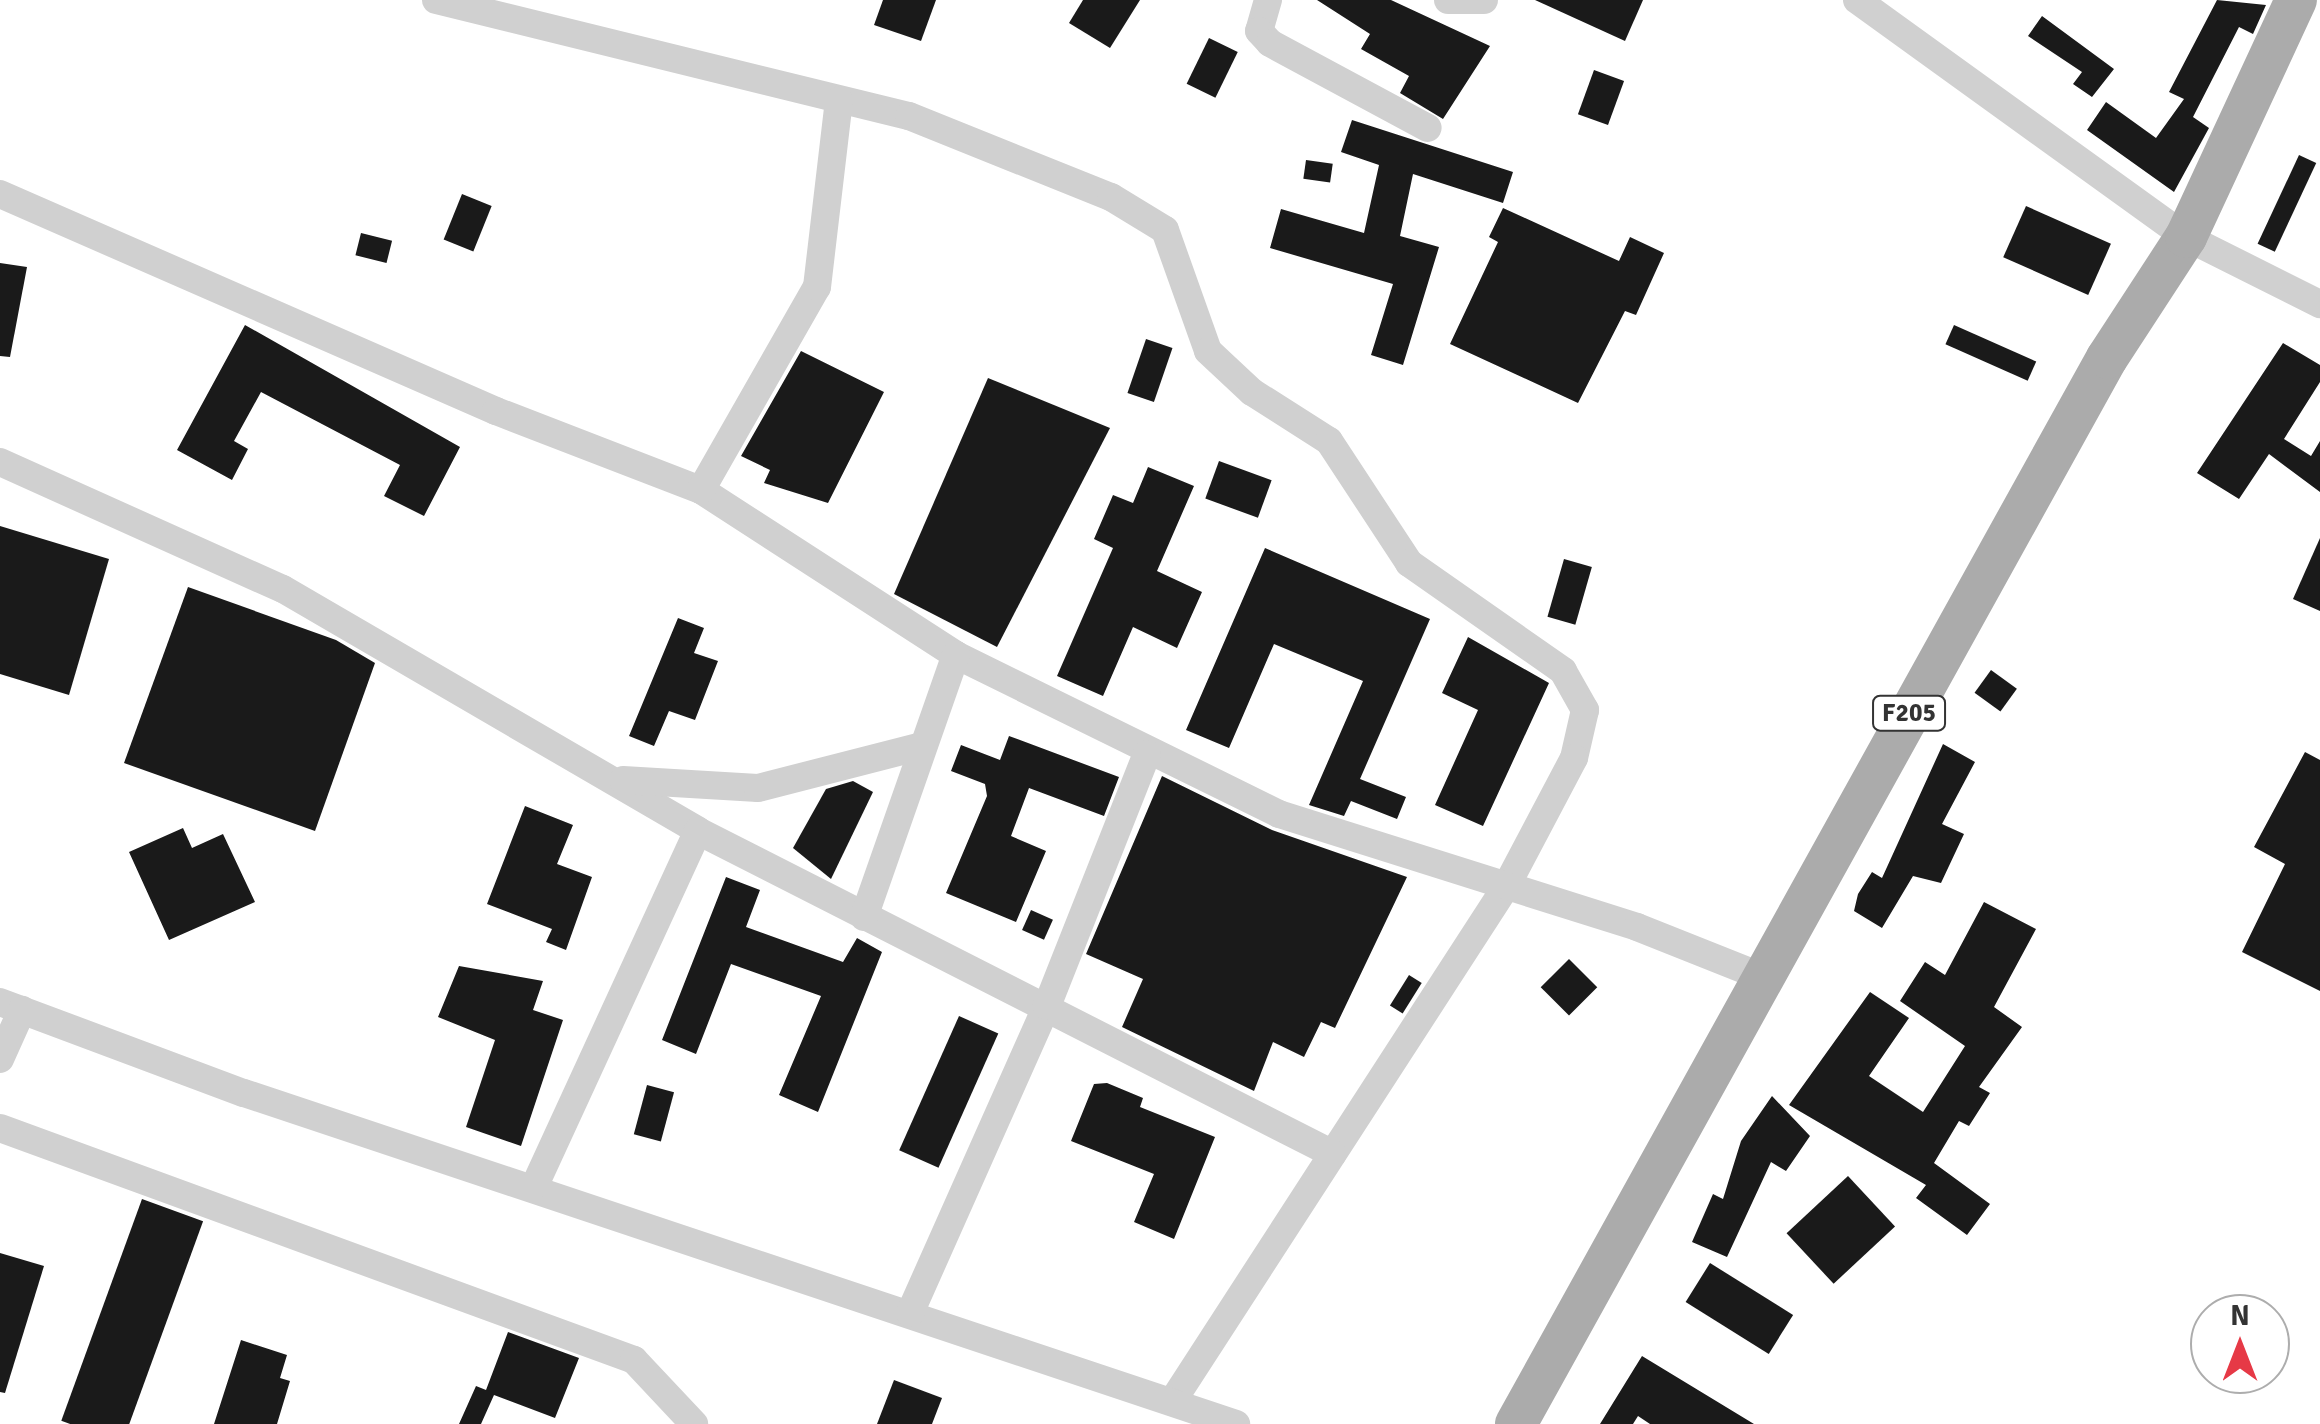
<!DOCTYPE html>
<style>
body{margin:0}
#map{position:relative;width:2320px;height:1424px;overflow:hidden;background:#fff;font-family:Signika,sans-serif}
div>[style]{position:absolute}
.building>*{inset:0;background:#1a1a1a;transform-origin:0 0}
.street>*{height:28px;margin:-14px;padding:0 14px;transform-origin:14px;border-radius:14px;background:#d0d0d0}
.primary>*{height:42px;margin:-21px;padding:0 21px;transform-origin:21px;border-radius:21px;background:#ababab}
span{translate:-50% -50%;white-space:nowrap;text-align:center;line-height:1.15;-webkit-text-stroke:10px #fff;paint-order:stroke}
.shield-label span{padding:2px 8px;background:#fff;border:2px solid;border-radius:8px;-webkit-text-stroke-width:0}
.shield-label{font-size:25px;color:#333;font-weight:700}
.north{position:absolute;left:2190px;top:1294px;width:100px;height:100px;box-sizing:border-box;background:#fff;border:2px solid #adadad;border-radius:50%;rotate:0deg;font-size:28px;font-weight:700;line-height:40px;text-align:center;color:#333}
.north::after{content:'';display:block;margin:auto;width:35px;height:45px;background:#e63946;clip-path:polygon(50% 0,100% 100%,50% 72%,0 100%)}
</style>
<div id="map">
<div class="building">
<div style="clip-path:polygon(883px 0,936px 0,921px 41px,874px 25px)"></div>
<div style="clip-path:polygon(1083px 0,1140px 0,1110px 48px,1069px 23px)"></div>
<div style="clip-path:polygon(1317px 0,1391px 0,1490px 46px,1443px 119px,1400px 93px,1409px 76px,1361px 49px,1370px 34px)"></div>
<div style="clip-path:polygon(1535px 0,1643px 0,1625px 41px)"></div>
<div style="clip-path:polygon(2217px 0,2266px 5px,2253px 34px,2239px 27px,2193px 117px,2209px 128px,2174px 192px,2087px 130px,2106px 102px,2156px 138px,2184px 99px,2169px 92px)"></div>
<div style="clip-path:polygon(2042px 16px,2114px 69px,2092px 97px,2073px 84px,2082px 72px,2028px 36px)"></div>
<div style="left:1209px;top:38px;width:32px;height:51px;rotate:26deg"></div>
<div style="left:1594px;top:70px;width:32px;height:47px;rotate:20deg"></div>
<div style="clip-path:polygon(1352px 120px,1513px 172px,1503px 203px,1413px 174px,1400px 236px,1439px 247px,1403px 365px,1371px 355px,1393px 284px,1270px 248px,1281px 209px,1364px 233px,1379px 165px,1341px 152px)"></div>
<div style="left:2299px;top:155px;width:19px;height:98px;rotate:25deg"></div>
<div style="left:1306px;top:160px;width:27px;height:19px;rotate:8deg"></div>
<div style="left:462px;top:194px;width:32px;height:49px;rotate:22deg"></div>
<div style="left:2026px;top:206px;width:93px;height:56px;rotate:24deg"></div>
<div style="clip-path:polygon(1503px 208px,1619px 261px,1630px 237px,1664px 253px,1636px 315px,1625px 311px,1578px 403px,1450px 344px,1498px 242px,1489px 237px)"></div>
<div style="left:361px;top:233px;width:32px;height:23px;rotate:14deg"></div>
<div style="clip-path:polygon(0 263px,27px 267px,10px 357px,0 356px)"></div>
<div style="clip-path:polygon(245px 325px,460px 447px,424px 516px,384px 496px,400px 465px,261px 392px,234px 441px,248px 449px,232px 480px,177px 450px)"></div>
<div style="left:1954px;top:325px;width:90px;height:21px;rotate:24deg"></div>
<div style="left:1146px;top:339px;width:28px;height:57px;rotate:19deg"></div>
<div style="clip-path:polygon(2283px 343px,2320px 365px,2320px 382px,2284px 439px,2311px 456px,2320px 441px,2320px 492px,2269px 454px,2239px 499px,2197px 473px)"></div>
<div style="clip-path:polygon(801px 351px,884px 392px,828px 503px,764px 483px,770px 470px,741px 456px)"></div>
<div style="clip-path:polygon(988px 378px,1110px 428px,997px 647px,894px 594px)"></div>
<div style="left:1219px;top:461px;width:56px;height:40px;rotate:20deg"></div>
<div style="clip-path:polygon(1148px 467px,1194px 486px,1157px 571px,1202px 592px,1177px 648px,1133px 627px,1103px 696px,1057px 676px,1113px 548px,1094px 539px,1113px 495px,1133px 503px)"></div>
<div style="clip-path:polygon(0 526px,109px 559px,69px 695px,0 674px)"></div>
<div style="clip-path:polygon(2320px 538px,2320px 611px,2293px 599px)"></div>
<div style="clip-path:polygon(1265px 548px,1430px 619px,1360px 779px,1406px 797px,1397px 819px,1351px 801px,1344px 816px,1309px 805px,1363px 681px,1274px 644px,1229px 748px,1186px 730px)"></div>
<div style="left:1564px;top:559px;width:29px;height:60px;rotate:16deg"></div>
<div style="clip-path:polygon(188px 587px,336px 640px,375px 663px,315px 831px,124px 763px)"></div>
<div style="clip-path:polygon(678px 618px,704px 628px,694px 653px,718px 661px,695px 720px,669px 711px,654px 746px,629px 736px)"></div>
<div style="clip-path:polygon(1468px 637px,1549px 683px,1483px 826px,1435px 805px,1478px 710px,1442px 693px)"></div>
<div style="left:1991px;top:670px;width:32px;height:28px;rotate:36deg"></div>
<div style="clip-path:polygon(1009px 736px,1119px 777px,1104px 816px,1029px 788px,1011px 836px,1046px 851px,1016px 922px,946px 893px,987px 796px,985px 784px,951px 771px,961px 745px,1000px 760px)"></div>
<div style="clip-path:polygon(1943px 744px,1975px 762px,1942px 824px,1964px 834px,1941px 883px,1913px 876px,1882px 928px,1854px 911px,1858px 894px,1872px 872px,1882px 878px)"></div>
<div style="clip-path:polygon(2305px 752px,2320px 760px,2320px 991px,2242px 952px,2285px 864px,2254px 847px)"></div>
<div style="clip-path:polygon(1162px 776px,1272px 830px,1407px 877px,1335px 1028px,1321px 1022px,1304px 1057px,1273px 1042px,1254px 1091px,1122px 1027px,1143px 979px,1086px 954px)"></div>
<div style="clip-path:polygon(853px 781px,873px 792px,831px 879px,793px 848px,826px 789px)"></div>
<div style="clip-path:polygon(525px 806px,573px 825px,557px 864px,592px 877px,566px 950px,546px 942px,552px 929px,487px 904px)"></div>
<div style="clip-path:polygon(183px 828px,192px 848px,223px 834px,255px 902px,169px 940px,129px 852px)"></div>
<div style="clip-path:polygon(726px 877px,760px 890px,746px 927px,843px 962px,857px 938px,882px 952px,818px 1112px,779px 1095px,821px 996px,731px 964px,696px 1054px,662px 1040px)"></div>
<div style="clip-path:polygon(1984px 902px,2036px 929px,1994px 1007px,2022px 1027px,1979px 1087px,1990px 1093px,1969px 1126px,1959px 1121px,1934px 1163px,1990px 1204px,1967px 1235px,1916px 1198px,1926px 1185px,1789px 1105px,1870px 992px,1909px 1018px,1869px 1076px,1923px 1112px,1965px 1046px,1900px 1001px,1925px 962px,1945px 975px)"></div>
<div style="left:1031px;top:910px;width:24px;height:22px;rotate:24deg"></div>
<div style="left:1569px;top:959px;width:40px;height:40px;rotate:45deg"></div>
<div style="clip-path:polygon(459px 966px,543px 981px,533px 1010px,563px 1020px,521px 1146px,466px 1127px,495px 1040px,438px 1017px)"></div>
<div style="left:1409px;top:975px;width:15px;height:36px;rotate:32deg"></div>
<div style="left:959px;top:1016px;width:43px;height:147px;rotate:24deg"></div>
<div style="clip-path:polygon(1107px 1083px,1143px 1098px,1140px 1107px,1215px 1137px,1174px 1239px,1134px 1222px,1154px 1174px,1071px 1141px,1094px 1084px)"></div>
<div style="left:647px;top:1085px;width:28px;height:51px;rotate:15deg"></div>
<div style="clip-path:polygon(1772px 1096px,1810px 1136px,1786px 1171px,1771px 1162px,1727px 1257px,1692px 1242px,1713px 1194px,1723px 1199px,1741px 1141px)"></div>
<div style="left:1848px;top:1176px;width:69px;height:84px;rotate:47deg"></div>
<div style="left:142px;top:1199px;width:65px;height:236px;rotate:20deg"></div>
<div style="clip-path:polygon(0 1253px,44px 1266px,5px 1393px,0 1392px)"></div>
<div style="left:1710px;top:1263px;width:98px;height:46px;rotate:32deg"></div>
<div style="clip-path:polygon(508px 1332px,579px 1358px,555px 1418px,494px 1395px,481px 1424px,459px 1424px,476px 1386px,486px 1390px)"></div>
<div style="clip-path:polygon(241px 1340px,287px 1355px,280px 1378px,290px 1381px,277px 1424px,214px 1424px)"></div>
<div style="clip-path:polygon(1642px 1356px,1754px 1424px,1650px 1424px,1638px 1416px,1633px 1424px,1600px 1424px)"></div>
<div style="clip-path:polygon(894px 1380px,942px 1398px,932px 1424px,877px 1424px)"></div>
</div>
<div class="street">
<div style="left:436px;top:0;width:487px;rotate:13.8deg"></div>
<div style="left:909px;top:116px;width:218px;rotate:21.9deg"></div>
<div style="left:1111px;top:197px;width:63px;rotate:31.4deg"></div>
<div style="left:1165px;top:230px;width:128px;rotate:70.4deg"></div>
<div style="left:1208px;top:351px;width:60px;rotate:43deg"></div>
<div style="left:1252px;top:392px;width:91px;rotate:32.5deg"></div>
<div style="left:1329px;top:441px;width:146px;rotate:56.7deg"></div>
<div style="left:1409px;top:563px;width:188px;rotate:35deg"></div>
<div style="left:1563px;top:671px;width:45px;rotate:60.6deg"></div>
<div style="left:1585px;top:710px;width:49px;rotate:102.9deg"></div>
<div style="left:1574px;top:758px;width:144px;rotate:117.8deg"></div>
<div style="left:1507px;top:885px;width:612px;rotate:122.94deg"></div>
<div style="left:1268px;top:0;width:32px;rotate:106deg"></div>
<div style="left:1259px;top:31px;width:16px;rotate:47deg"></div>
<div style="left:1270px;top:43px;width:179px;rotate:28.3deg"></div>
<div style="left:1448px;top:0;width:36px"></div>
<div style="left:1857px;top:0;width:405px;rotate:35.8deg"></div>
<div style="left:2186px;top:237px;width:150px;rotate:26.6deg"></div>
<div style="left:0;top:194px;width:541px;rotate:23.63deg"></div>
<div style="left:496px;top:411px;width:220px;rotate:21.1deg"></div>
<div style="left:701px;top:490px;width:304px;rotate:32.9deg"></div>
<div style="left:956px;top:655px;width:360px;rotate:26.2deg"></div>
<div style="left:1279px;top:814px;width:375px;rotate:17.5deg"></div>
<div style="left:1637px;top:927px;width:138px;rotate:21.7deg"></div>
<div style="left:0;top:462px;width:310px;rotate:24.2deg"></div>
<div style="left:283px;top:589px;width:480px;rotate:30.2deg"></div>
<div style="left:698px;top:831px;width:712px;rotate:26.96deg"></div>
<div style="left:701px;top:490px;width:234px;rotate:-60.3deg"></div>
<div style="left:817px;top:287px;width:188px;rotate:-83.3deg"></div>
<div style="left:623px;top:780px;width:135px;rotate:3.4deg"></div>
<div style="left:758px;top:788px;width:168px;rotate:-14.4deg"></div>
<div style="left:864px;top:917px;width:278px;rotate:-70.7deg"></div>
<div style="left:0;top:1002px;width:260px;rotate:20.5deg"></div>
<div style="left:244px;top:1093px;width:1046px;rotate:18.45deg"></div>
<div style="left:0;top:1059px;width:54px;rotate:-65.8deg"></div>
<div style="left:0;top:1128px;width:675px;rotate:20.1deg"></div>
<div style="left:634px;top:1360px;width:88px;rotate:46.8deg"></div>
<div style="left:535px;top:1185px;width:390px;rotate:-65.3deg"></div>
<div style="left:910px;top:1313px;width:336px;rotate:-66deg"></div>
<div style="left:1047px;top:1006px;width:271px;rotate:-68.4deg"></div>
</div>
<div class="primary">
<div style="left:1516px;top:1424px;width:1219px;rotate:-61deg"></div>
<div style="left:2107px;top:358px;width:145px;rotate:-56.9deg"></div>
<div style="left:2186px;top:237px;width:261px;rotate:-65.1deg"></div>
</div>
<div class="shield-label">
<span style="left:1909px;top:713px">F205</span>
</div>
<div class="north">N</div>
</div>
